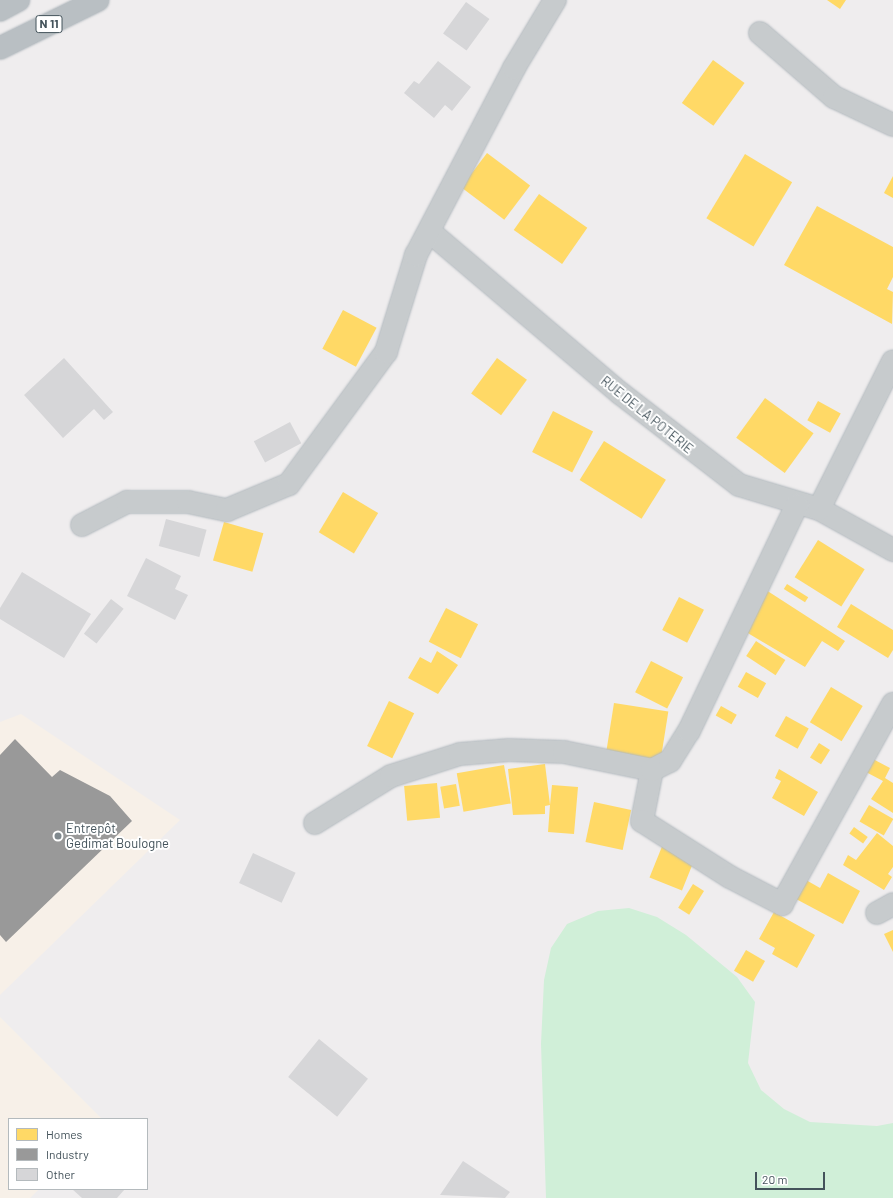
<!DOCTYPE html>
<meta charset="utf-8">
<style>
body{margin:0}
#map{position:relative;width:893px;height:1198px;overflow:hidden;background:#efedee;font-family:Barlow,sans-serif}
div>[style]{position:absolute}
.commercial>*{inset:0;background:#f7f0e8}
.green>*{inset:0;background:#d0efd8}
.homes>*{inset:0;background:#ffd966;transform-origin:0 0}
.industry>*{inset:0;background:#999}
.building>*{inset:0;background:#d6d6d8;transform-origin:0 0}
.roads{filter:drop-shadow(0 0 1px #b2b9be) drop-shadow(0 0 1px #b2b9be)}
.minor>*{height:22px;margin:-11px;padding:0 11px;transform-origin:11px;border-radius:11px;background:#c7cbcd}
.highway>*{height:22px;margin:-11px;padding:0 11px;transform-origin:11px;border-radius:11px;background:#b9bfc3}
.dots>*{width:11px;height:11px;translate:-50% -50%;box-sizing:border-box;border:2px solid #fff;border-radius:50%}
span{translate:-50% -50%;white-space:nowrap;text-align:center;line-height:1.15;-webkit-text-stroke:4px #fff;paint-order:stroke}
.shield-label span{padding:1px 3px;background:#fff;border:1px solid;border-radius:3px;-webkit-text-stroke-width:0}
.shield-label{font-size:12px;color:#44535b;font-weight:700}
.street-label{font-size:13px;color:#44535b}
.poi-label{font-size:13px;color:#44535b}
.left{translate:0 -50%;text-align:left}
.legend{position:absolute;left:8px;top:1118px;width:140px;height:72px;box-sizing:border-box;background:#fff;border:1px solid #b4babd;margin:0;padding:5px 7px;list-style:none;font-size:12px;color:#44535b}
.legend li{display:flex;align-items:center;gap:8px;height:20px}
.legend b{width:20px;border:1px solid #b4babd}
.scale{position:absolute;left:755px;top:1172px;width:70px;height:18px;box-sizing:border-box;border:2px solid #44535b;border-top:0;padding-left:5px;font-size:12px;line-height:14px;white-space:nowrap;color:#44535b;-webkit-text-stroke:3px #fff;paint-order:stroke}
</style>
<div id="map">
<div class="commercial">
<div style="clip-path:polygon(21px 714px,180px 820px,0 995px,0 722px)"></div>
<div style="clip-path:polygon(0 1017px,102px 1119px,9px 1119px,9px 1189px,39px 1189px,30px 1198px,0 1198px)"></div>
</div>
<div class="green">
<div style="clip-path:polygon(629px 908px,657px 917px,686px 935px,737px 977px,755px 1002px,748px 1063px,761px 1090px,784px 1109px,810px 1122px,877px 1126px,893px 1123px,893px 1198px,546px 1198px,541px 1044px,544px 980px,551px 948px,567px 924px,598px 911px)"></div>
</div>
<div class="homes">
<div style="clip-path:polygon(827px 0,846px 0,840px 9px)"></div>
<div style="left:713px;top:60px;width:39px;height:53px;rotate:36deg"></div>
<div style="left:487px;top:153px;width:54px;height:43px;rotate:37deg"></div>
<div style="left:745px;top:154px;width:55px;height:75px;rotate:31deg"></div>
<div style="clip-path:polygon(893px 176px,893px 198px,884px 193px)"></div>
<div style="left:539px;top:194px;width:59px;height:44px;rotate:35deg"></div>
<div style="clip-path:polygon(817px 206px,893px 247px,893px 277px,887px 289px,893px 292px,892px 324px,784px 265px)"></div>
<div style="left:343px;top:310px;width:38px;height:44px;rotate:28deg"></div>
<div style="left:497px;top:358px;width:37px;height:44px;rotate:36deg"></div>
<div style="left:765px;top:398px;width:60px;height:49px;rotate:36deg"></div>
<div style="left:818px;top:401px;width:26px;height:22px;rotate:29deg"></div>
<div style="left:553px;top:411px;width:45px;height:46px;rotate:27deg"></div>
<div style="left:604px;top:441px;width:73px;height:46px;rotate:32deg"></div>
<div style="left:343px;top:492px;width:41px;height:47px;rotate:31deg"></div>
<div style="left:224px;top:522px;width:41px;height:40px;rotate:16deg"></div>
<div style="left:818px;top:540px;width:55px;height:44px;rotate:32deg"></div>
<div style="left:787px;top:584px;width:25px;height:6px;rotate:32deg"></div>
<div style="clip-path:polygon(766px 590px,845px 641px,838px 651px,822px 641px,805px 667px,741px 629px)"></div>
<div style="left:679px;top:597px;width:28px;height:37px;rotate:27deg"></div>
<div style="clip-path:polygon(851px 604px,893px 630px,893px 650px,888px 658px,837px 627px)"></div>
<div style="left:446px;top:608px;width:36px;height:38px;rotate:27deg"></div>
<div style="left:756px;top:641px;width:35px;height:18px;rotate:33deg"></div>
<div style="clip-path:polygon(437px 651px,458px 665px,438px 694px,408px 678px,420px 657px,431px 663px)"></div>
<div style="left:651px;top:661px;width:36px;height:35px;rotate:27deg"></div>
<div style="left:746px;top:672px;width:23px;height:17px;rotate:29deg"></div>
<div style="left:831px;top:687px;width:37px;height:41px;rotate:31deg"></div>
<div style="left:389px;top:701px;width:28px;height:50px;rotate:26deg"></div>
<div style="left:614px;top:703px;width:55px;height:49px;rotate:9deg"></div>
<div style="left:721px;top:706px;width:18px;height:11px;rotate:29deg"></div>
<div style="left:786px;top:716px;width:26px;height:23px;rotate:29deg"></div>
<div style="left:819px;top:743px;width:13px;height:17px;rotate:32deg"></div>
<div style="clip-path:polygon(871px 758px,890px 768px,885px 778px,893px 783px,893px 813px,871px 799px,883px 781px,864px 771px)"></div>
<div style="clip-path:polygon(545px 764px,550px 805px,552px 785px,578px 787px,574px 834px,548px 832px,550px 805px,545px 806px,545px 814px,513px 815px,508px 769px)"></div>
<div style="left:504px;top:765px;width:39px;height:48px;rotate:80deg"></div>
<div style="clip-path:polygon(779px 769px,818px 792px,804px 816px,772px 798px,781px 781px,775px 778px)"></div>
<div style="left:437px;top:783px;width:35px;height:33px;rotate:85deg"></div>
<div style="left:456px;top:784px;width:22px;height:16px;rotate:80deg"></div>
<div style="left:594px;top:802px;width:38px;height:41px;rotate:12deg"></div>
<div style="left:869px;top:805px;width:28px;height:19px;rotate:30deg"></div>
<div style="left:854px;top:827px;width:17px;height:8px;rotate:36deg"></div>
<div style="clip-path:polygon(877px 833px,893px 846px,893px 867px,888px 874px,892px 877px,884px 890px,843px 865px,848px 855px,856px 860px)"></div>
<div style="left:663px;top:844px;width:35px;height:36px;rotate:22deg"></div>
<div style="clip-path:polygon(828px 873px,860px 891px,843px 924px,796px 899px,806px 880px,820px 888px)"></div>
<div style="left:693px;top:884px;width:13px;height:28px;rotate:32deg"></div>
<div style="clip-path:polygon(774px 912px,815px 935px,797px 968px,772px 954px,775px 948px,759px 939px)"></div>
<div style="clip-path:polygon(893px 930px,893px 952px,884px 934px)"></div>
<div style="left:746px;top:950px;width:22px;height:24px;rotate:30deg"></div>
</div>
<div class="industry">
<div style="clip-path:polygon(15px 739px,52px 777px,60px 770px,110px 796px,132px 821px,6px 942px,0 935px,0 755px)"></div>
</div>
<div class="building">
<div style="left:466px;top:2px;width:29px;height:39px;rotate:36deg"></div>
<div style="clip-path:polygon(438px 61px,471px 87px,452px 111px,445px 105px,434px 118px,404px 93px,414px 81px,419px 84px)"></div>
<div style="clip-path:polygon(64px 358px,113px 412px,104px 420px,94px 409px,63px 438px,24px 395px)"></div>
<div style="left:290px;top:422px;width:24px;height:41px;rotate:62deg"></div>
<div style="left:166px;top:519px;width:42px;height:28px;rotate:15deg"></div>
<div style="clip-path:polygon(146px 558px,181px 576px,175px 589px,188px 595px,175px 620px,127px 596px)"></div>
<div style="clip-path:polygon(22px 572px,91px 614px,64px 658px,0 619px,0 608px)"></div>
<div style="left:111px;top:599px;width:16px;height:44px;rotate:38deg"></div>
<div style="left:253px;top:853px;width:47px;height:33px;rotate:25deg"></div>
<div style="left:319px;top:1039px;width:63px;height:49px;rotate:39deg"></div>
<div style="clip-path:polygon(463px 1161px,510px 1192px,505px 1198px,440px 1195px)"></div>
<div style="clip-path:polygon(72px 1189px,125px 1189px,117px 1198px,82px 1198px)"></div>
</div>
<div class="roads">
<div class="minor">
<div style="left:760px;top:33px;width:98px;rotate:40.9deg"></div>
<div style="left:834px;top:97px;width:65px;rotate:25.4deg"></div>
<div style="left:430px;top:232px;width:249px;rotate:40.3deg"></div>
<div style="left:620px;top:393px;width:150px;rotate:37.7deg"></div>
<div style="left:739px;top:485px;width:84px;rotate:16.7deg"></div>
<div style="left:819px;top:509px;width:85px;rotate:29deg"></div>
<div style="left:819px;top:509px;width:165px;rotate:-63.4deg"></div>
<div style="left:82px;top:525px;width:51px;rotate:-27.1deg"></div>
<div style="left:127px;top:502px;width:61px"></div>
<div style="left:188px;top:502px;width:40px;rotate:12deg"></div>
<div style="left:227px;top:510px;width:67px;rotate:-22.8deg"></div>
<div style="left:289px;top:484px;width:164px;rotate:-53.7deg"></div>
<div style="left:386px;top:352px;width:102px;rotate:-72.8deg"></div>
<div style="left:416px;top:255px;width:211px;rotate:-62.3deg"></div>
<div style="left:514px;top:68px;width:79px;rotate:-58.9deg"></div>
<div style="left:652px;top:770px;width:52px;rotate:101.1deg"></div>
<div style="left:642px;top:821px;width:104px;rotate:32.5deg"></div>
<div style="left:730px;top:877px;width:59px;rotate:27.4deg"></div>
<div style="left:782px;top:904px;width:229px;rotate:-61deg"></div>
<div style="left:315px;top:823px;width:89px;rotate:-31.7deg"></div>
<div style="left:391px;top:776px;width:72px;rotate:-17.7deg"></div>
<div style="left:460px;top:754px;width:49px;rotate:-4.7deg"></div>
<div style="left:509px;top:750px;width:55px;rotate:2.1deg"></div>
<div style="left:564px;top:752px;width:90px;rotate:11.6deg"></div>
<div style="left:652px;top:770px;width:20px;rotate:-27deg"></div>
<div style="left:670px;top:761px;width:36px;rotate:-58deg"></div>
<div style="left:689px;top:731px;width:250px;rotate:-64.5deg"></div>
<div style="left:877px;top:913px;width:18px;rotate:-29deg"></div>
</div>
<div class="highway">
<div style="left:0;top:10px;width:21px;rotate:-28deg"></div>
<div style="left:0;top:48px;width:109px;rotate:-26.1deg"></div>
</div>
</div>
<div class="dots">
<div style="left:58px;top:836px;background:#80898e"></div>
</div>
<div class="shield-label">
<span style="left:49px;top:24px">N 11</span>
</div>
<div class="street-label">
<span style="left:647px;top:415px;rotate:39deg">RUE DE LA POTERIE</span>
</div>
<div class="poi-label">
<span class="left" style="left:66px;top:836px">Entrepôt<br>Gedimat Boulogne</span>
</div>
<ul class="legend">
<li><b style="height:11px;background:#ffd966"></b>Homes</li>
<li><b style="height:11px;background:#999"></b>Industry</li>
<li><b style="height:11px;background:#d6d6d8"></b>Other</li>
</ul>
<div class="scale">20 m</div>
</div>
